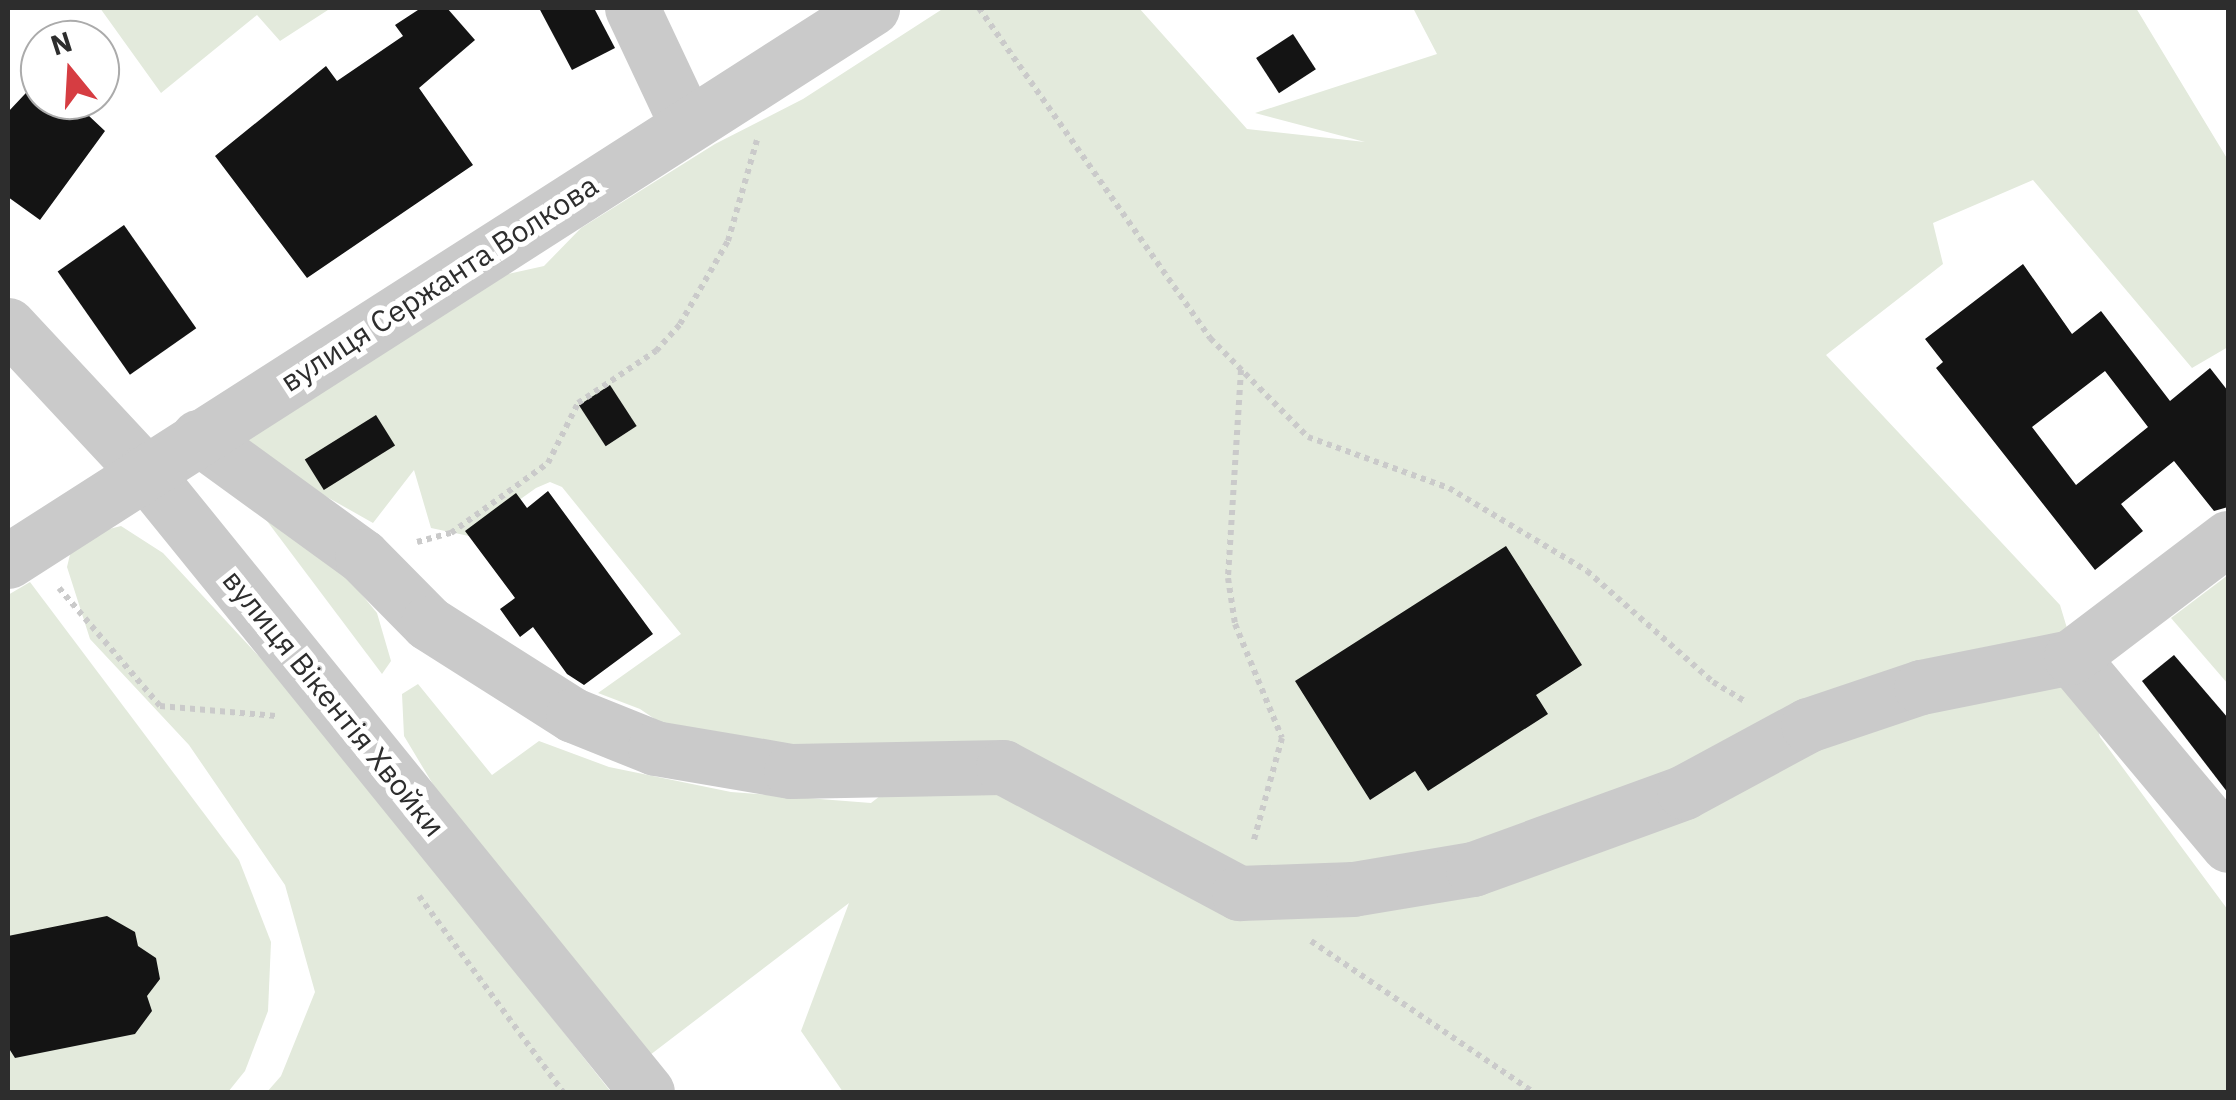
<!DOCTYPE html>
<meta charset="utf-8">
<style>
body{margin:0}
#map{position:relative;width:2236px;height:1100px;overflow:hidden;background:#fff;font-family:"IBM Plex Sans",sans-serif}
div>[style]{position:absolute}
.green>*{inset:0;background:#e3eadc}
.building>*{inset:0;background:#141414;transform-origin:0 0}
.path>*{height:6px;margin-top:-3px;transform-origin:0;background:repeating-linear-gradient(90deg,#cacaca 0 5px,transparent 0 10px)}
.minor>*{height:55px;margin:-27.5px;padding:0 27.5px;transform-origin:27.5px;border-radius:27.5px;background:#cacaca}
span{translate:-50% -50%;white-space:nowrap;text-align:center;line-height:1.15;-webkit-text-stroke:10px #fff;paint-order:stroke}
.street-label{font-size:30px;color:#2d2d2d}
.frame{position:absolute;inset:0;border:10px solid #2d2d2d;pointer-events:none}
.north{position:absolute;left:20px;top:20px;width:100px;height:100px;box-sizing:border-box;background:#fff;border:2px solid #ababab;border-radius:50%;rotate:342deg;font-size:28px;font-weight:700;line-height:40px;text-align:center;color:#2d2d2d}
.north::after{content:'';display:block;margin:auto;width:35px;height:45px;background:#d63d42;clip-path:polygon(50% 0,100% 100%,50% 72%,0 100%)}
</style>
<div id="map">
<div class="green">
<div style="clip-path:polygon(100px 8px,331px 8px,280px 41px,257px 15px,161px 93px)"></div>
<div style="clip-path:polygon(944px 8px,1139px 8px,1247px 129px,1365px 142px,1255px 113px,1437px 54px,1413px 8px,2136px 8px,2228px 160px,2228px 347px,2192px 368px,2033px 180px,1933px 223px,1943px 264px,1826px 355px,2060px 605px,2100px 737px,2228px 910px,2228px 1092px,843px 1092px,801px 1031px,849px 903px,650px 1055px,455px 821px,404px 736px,402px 694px,418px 684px,492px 775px,539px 741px,609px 767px,731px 792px,871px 803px,948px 743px,808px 751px,677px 734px,640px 709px,598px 693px,681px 634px,562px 487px,550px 482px,536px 488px,469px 536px,431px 528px,414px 470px,373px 523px,228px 441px,486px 279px,544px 266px,581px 228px,715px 144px,803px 99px)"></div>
<div style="clip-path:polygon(264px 517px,349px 579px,377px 613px,391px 661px,382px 674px)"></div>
<div style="clip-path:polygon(121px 526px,163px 553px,306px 707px,611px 1092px,267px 1092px,281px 1076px,315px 992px,285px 885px,189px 745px,90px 639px,67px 567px,74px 538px)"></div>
<div style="clip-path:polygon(2228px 575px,2228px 684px,2171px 618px)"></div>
<div style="clip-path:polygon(30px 582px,239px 860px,271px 942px,268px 1011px,245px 1071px,228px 1092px,8px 1092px,8px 595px)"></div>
</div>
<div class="building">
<div style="clip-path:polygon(421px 8px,447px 8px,475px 40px,419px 88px,473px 165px,307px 278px,215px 156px,326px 66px,337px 81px,403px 36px,395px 25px)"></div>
<div style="clip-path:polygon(539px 8px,594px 8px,615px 48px,572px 70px)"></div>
<div style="left:1293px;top:34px;width:42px;height:44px;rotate:57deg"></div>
<div style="clip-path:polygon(40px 78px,40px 100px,72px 100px,105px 131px,40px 220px,8px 197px,8px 112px)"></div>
<div style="left:124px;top:225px;width:126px;height:81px;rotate:55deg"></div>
<div style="clip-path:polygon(evenodd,2023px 264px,2072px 334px,2101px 311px,2170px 401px,2210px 368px,2228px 391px,2228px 507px,2214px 511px,2174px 461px,2121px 504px,2143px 531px,2095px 570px,1936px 368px,1943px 362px,1925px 339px,2023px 264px,2105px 371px,2148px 427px,2076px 485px,2032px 427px,2105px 371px)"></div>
<div style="left:610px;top:385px;width:49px;height:37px;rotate:57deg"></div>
<div style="left:376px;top:415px;width:36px;height:84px;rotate:58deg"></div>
<div style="clip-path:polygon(548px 491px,653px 634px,584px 685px,567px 674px,533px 627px,520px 637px,500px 609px,515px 598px,465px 531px,516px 493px,527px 508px)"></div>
<div style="clip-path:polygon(1506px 546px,1582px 665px,1536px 695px,1548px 714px,1428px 791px,1415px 771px,1370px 800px,1295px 681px)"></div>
<div style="clip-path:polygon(2174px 655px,2228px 718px,2228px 793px,2142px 681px)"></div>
<div style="clip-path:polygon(107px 916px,135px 932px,138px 946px,156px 958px,160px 979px,147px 996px,152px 1011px,135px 1034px,15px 1058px,8px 1047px,8px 936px)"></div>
</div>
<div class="path">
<div style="left:979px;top:8px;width:403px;rotate:55deg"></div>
<div style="left:1210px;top:338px;width:139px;rotate:45.3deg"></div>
<div style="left:1308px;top:437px;width:150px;rotate:19.9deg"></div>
<div style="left:1449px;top:488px;width:161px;rotate:31deg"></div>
<div style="left:1587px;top:571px;width:168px;rotate:41.4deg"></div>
<div style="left:1713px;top:682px;width:37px;rotate:31deg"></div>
<div style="left:1241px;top:370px;width:208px;rotate:93.6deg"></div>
<div style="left:1228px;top:578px;width:47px;rotate:81.3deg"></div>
<div style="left:1235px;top:624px;width:123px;rotate:67.6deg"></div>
<div style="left:1282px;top:738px;width:109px;rotate:105.4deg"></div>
<div style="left:417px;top:542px;width:35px;rotate:-15deg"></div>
<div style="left:451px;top:533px;width:120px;rotate:-35.8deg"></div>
<div style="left:548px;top:463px;width:67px;rotate:-63.4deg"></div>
<div style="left:578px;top:403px;width:94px;rotate:-33.7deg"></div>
<div style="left:656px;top:351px;width:36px;rotate:-48deg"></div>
<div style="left:680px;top:324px;width:96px;rotate:-60deg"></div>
<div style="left:728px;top:241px;width:105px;rotate:-74deg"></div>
<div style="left:59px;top:588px;width:155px;rotate:49.4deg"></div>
<div style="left:160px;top:706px;width:116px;rotate:4.9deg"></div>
<div style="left:419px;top:896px;width:243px;rotate:53.7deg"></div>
<div style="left:1311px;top:941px;width:268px;rotate:34.2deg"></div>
</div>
<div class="minor">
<div style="left:632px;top:8px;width:129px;rotate:64.8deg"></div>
<div style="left:8px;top:325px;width:200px;rotate:47deg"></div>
<div style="left:144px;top:471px;width:799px;rotate:50.99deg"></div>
<div style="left:198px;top:437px;width:203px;rotate:36deg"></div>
<div style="left:362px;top:556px;width:94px;rotate:45.4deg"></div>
<div style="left:428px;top:623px;width:172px;rotate:32.4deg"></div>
<div style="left:573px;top:715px;width:88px;rotate:21.9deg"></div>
<div style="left:655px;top:748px;width:138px;rotate:9.6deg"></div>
<div style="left:791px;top:771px;width:212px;rotate:-1.1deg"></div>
<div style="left:1003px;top:767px;width:268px;rotate:28.1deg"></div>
<div style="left:1239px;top:893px;width:114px;rotate:-2deg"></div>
<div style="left:1353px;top:889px;width:122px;rotate:-9.5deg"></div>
<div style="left:1473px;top:869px;width:225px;rotate:-20deg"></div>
<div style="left:1684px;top:792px;width:141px;rotate:-28.4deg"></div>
<div style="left:1808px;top:725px;width:119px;rotate:-18.6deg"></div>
<div style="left:1921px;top:687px;width:153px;rotate:-11.3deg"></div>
<div style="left:8px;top:561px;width:1026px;rotate:-32.62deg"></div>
<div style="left:2071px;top:657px;width:245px;rotate:50.1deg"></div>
<div style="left:2071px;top:657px;width:197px;rotate:-37.2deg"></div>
</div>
<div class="street-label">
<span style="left:439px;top:283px;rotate:-33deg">вулиця Сержанта Волкова</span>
<span style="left:334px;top:703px;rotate:51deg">вулиця Вікентія Хвойки</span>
</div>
<div class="frame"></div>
<div class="north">N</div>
</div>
